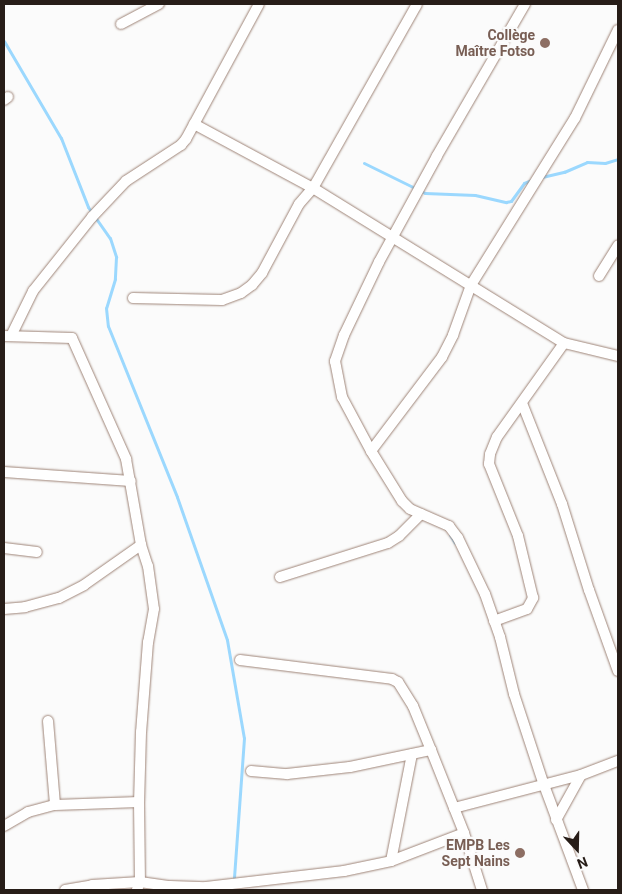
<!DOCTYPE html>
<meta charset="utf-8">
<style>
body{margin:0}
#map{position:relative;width:622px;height:894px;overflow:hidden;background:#fbfbfb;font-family:Roboto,sans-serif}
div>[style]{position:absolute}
.stream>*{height:3px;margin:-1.5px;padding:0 1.5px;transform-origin:1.5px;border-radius:1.5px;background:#9bd8fe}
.roads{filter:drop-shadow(0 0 1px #9e8477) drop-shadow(0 0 1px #9e8477)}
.minor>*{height:10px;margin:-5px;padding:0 5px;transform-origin:5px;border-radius:5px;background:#fff}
.dots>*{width:14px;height:14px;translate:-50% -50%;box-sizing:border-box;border:2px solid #fbfbfb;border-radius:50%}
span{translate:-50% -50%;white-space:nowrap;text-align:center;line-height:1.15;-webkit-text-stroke:4.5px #fbfbfb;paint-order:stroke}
.education-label{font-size:14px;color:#785e54;font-weight:700}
.right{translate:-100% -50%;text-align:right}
.frame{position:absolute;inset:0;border:5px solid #271d18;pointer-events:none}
.north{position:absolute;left:552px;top:824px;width:50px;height:50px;-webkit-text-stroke:4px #fbfbfb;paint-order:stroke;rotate:159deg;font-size:14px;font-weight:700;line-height:20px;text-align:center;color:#271d18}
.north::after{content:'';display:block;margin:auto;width:18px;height:22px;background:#271d18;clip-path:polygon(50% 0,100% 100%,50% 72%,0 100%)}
</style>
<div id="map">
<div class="stream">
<div style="left:4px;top:41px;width:113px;rotate:59.6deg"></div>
<div style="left:61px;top:138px;width:74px;rotate:68.6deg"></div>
<div style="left:88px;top:207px;width:38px;rotate:55deg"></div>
<div style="left:110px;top:238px;width:20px;rotate:72deg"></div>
<div style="left:116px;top:257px;width:22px;rotate:93deg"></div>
<div style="left:115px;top:279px;width:30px;rotate:107deg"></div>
<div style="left:106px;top:308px;width:18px;rotate:84deg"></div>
<div style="left:108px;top:326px;width:184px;rotate:68deg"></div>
<div style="left:177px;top:497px;width:151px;rotate:70.7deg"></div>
<div style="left:227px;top:640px;width:99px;rotate:80.2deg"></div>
<div style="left:244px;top:738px;width:152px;rotate:94.1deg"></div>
<div style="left:364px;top:163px;width:68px;rotate:26.2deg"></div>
<div style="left:425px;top:193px;width:50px;rotate:2.3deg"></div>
<div style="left:475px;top:195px;width:32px;rotate:13deg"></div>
<div style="left:506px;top:202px;width:5px;rotate:-11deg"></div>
<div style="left:511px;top:201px;width:22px;rotate:-54deg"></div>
<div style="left:524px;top:183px;width:11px;rotate:-22deg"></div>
<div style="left:542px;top:177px;width:23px;rotate:-13deg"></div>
<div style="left:564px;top:172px;width:25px;rotate:-23deg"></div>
<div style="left:587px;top:162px;width:18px;rotate:3deg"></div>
<div style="left:605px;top:163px;width:14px;rotate:-17deg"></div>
<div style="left:450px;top:535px;width:9px;rotate:58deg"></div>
</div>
<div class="roads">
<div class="minor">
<div style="left:525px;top:4px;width:176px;rotate:120.1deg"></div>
<div style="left:437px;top:156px;width:121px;rotate:118.7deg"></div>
<div style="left:379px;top:262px;width:81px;rotate:115.6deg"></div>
<div style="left:344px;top:335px;width:28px;rotate:109deg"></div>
<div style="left:335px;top:361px;width:37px;rotate:79deg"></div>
<div style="left:342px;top:397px;width:61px;rotate:61.8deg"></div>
<div style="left:371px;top:451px;width:59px;rotate:58.2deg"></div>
<div style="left:402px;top:501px;width:11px;rotate:45deg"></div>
<div style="left:410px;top:509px;width:43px;rotate:23.6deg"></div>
<div style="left:449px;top:526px;width:15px;rotate:53deg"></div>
<div style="left:458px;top:538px;width:62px;rotate:64.3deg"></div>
<div style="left:485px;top:594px;width:46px;rotate:70.8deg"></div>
<div style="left:500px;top:637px;width:59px;rotate:76.2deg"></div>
<div style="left:514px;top:694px;width:96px;rotate:71.8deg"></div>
<div style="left:544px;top:785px;width:112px;rotate:69.6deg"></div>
<div style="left:121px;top:24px;width:43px;rotate:-27.8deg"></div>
<div style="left:4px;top:100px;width:5px;rotate:-37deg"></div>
<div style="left:194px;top:124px;width:135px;rotate:28.3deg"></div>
<div style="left:313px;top:188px;width:295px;rotate:31.7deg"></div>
<div style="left:564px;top:343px;width:56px;rotate:13.5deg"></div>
<div style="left:599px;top:276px;width:36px;rotate:-58deg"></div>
<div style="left:133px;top:298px;width:89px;rotate:1.3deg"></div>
<div style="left:222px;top:300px;width:20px;rotate:-20deg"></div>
<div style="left:241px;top:293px;width:14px;rotate:-36deg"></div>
<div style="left:252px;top:285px;width:16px;rotate:-50deg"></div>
<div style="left:262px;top:273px;width:78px;rotate:-61.8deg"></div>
<div style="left:299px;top:204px;width:21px;rotate:-49deg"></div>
<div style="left:313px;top:188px;width:211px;rotate:-60.5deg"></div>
<div style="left:4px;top:336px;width:68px;rotate:1.7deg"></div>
<div style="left:72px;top:338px;width:133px;rotate:65.9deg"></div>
<div style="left:126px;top:459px;width:87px;rotate:80.1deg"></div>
<div style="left:141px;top:545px;width:22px;rotate:72deg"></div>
<div style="left:148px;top:566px;width:43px;rotate:82.1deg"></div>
<div style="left:154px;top:609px;width:34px;rotate:100deg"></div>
<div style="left:148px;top:642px;width:90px;rotate:94.4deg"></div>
<div style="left:141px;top:732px;width:70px;rotate:91.6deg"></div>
<div style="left:139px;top:802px;width:80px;rotate:89.3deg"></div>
<div style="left:140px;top:882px;width:9px;rotate:111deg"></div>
<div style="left:11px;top:336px;width:50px;rotate:-63.9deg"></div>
<div style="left:33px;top:291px;width:95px;rotate:-51.4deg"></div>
<div style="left:92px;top:217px;width:50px;rotate:-46.6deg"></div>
<div style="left:126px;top:181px;width:66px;rotate:-33.2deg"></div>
<div style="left:181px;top:145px;width:8px;rotate:-50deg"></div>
<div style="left:186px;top:139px;width:153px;rotate:-61.6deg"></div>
<div style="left:522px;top:403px;width:109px;rotate:68.4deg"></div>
<div style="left:562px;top:504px;width:90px;rotate:72.6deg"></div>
<div style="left:589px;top:590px;width:86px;rotate:70.3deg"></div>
<div style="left:371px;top:451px;width:118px;rotate:-52.9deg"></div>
<div style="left:442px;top:357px;width:25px;rotate:-63deg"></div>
<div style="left:453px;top:335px;width:53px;rotate:-70.2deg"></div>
<div style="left:471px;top:285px;width:197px;rotate:-58.1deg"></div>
<div style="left:575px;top:118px;width:98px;rotate:-64deg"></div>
<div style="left:4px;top:472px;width:127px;rotate:4.1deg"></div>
<div style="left:4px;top:548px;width:33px;rotate:7deg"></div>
<div style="left:280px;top:577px;width:113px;rotate:-17.5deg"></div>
<div style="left:388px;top:543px;width:13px;rotate:-32deg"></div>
<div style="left:399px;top:536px;width:31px;rotate:-45deg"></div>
<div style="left:4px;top:609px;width:21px;rotate:-5deg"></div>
<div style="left:25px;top:607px;width:35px;rotate:-15deg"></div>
<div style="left:59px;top:598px;width:28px;rotate:-27deg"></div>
<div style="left:84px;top:585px;width:70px;rotate:-35.1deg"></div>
<div style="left:494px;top:621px;width:35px;rotate:-20deg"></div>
<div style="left:527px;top:609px;width:13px;rotate:-61deg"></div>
<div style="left:533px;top:598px;width:64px;rotate:-103.6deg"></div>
<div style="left:518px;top:536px;width:78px;rotate:-111.9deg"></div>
<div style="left:489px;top:464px;width:10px;rotate:-84deg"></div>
<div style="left:490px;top:454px;width:18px;rotate:-68deg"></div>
<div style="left:497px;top:437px;width:115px;rotate:-54.5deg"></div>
<div style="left:240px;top:660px;width:153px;rotate:7.1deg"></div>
<div style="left:392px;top:679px;width:7px;rotate:27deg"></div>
<div style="left:398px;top:682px;width:28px;rotate:58deg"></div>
<div style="left:413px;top:706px;width:48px;rotate:67.8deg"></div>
<div style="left:431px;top:750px;width:89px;rotate:68.3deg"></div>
<div style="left:464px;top:833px;width:60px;rotate:72.5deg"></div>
<div style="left:48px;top:721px;width:84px;rotate:85.2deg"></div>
<div style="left:251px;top:771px;width:36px;rotate:5deg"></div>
<div style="left:287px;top:774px;width:63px;rotate:-6.3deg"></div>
<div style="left:350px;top:767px;width:83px;rotate:-11.9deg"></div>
<div style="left:454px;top:808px;width:131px;rotate:-14.6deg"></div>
<div style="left:581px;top:775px;width:40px;rotate:-21deg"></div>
<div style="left:556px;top:820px;width:51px;rotate:-60.9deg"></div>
<div style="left:4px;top:826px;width:28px;rotate:-30deg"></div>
<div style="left:28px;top:812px;width:28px;rotate:-15deg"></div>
<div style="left:55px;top:805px;width:84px;rotate:-2deg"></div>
<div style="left:391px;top:861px;width:109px;rotate:-78.9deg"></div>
<div style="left:65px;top:890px;width:27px;rotate:-10deg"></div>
<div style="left:92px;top:885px;width:48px;rotate:-3.6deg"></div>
<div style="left:140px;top:882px;width:30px;rotate:8deg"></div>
<div style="left:170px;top:886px;width:36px;rotate:2deg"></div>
<div style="left:206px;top:887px;width:139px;rotate:-6.6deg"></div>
<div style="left:344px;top:871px;width:48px;rotate:-12deg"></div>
<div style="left:391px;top:861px;width:78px;rotate:-21deg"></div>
</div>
</div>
<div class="dots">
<div style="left:545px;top:43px;background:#8d6e63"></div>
<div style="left:520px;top:853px;background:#8d6e63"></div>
</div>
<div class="education-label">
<span class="right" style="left:535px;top:43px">Collège<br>Maître Fotso</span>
<span class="right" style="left:510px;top:853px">EMPB Les<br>Sept Nains</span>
</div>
<div class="frame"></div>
<div class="north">N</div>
</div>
